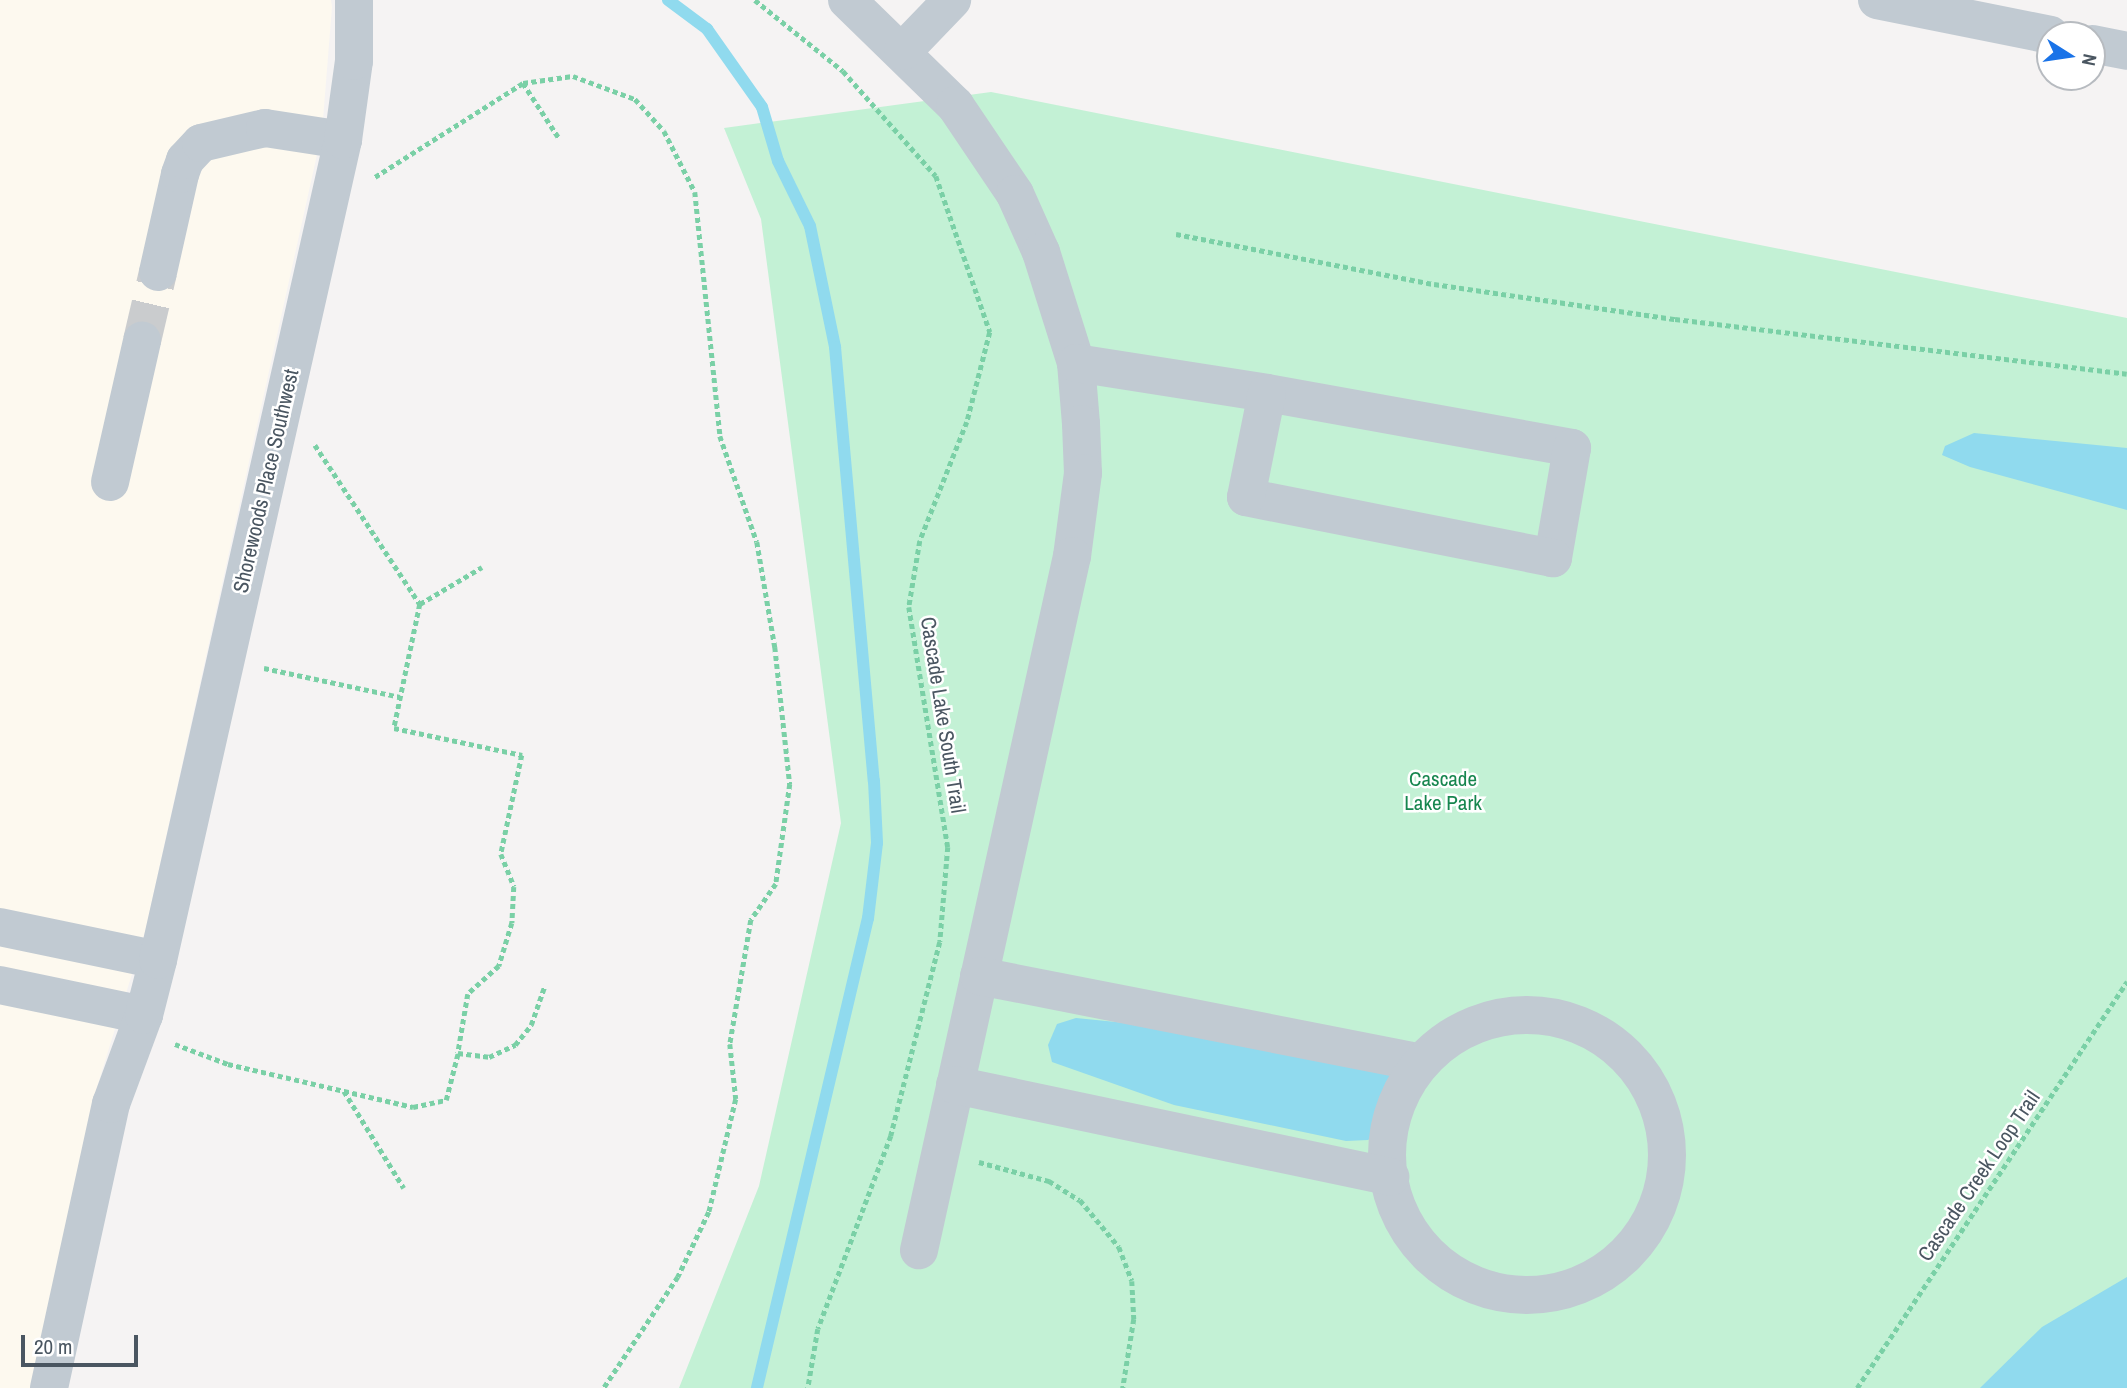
<!DOCTYPE html>
<style>
body{margin:0}
#map{position:relative;width:2127px;height:1388px;overflow:hidden;background:#f5f3f3;font-family:"Archivo Narrow",sans-serif}
div>[style]{position:absolute}
.commercial>*{inset:0;background:#fdf9ef}
.green>*{inset:0;background:#c3f1d5}
.water>*{inset:0;background:#90daee}
.stream>*{height:12px;margin:-6px;padding:0 6px;transform-origin:6px;border-radius:6px;background:#90daee}
.minor-tunnel>*{height:38px;margin-top:-19px;transform-origin:0;background:repeating-linear-gradient(90deg,#caccce 0 38px,transparent 0 57px)}
.path>*{height:4.5px;margin-top:-2.25px;transform-origin:0;background:repeating-linear-gradient(90deg,#7ad0a6 0 5px,transparent 0 8.5px)}
.minor>*{height:38px;margin:-19px;padding:0 19px;transform-origin:19px;border-radius:19px;background:#c1cad2}
.minor>.ring{margin:-19px;padding:0;box-sizing:content-box;background:none;border:38px solid #c1cad2;border-radius:50%}
span{translate:-50% -50%;white-space:nowrap;text-align:center;line-height:1.15;-webkit-text-stroke:5px #fff;paint-order:stroke}
.street-label{font-size:21px;color:#4a5661}
.park-label{font-size:21px;color:#17864f}
.north{position:absolute;left:2036px;top:21px;width:70px;height:70px;box-sizing:border-box;background:#fff;border:2px solid #b7bbc0;border-radius:50%;rotate:102deg;font-size:19px;font-weight:700;line-height:28px;text-align:center;color:#4a5661}
.north::after{content:'';display:block;margin:auto;width:24px;height:32px;background:#1a73e8;clip-path:polygon(50% 0,100% 100%,50% 72%,0 100%)}
.scale{position:absolute;left:21px;top:1335px;width:117px;height:32px;box-sizing:border-box;border:4px solid #4a5661;border-top:0;padding-left:9px;font-size:21px;line-height:24px;white-space:nowrap;color:#4a5661;-webkit-text-stroke:5px #fff;paint-order:stroke}
</style>
<div id="map">
<div class="commercial">
<div style="clip-path:polygon(0 0,331px 0,332px 7px,322px 132px,145px 932px,97px 1087px,30px 1388px,0 1388px)"></div>
</div>
<div class="green">
<div style="clip-path:polygon(991px 92px,2127px 318px,2127px 1388px,679px 1388px,759px 1186px,841px 823px,761px 219px,724px 128px)"></div>
</div>
<div class="water">
<div style="clip-path:polygon(1974px 433px,2127px 448px,2127px 510px,1970px 467px,1942px 455px,1945px 446px)"></div>
<div style="clip-path:polygon(1076px 1018px,1186px 1029px,1389px 1070px,1393px 1102px,1380px 1133px,1368px 1140px,1346px 1141px,1174px 1105px,1052px 1062px,1048px 1045px,1057px 1024px)"></div>
<div style="clip-path:polygon(2127px 1277px,2127px 1388px,1980px 1388px,2042px 1327px)"></div>
</div>
<div class="stream">
<div style="left:668px;top:0;width:49px;rotate:36.6deg"></div>
<div style="left:707px;top:29px;width:95px;rotate:54.8deg"></div>
<div style="left:762px;top:107px;width:56px;rotate:73.5deg"></div>
<div style="left:778px;top:161px;width:72px;rotate:63.8deg"></div>
<div style="left:810px;top:226px;width:124px;rotate:78.3deg"></div>
<div style="left:835px;top:347px;width:436px;rotate:84.9deg"></div>
<div style="left:874px;top:781px;width:62px;rotate:87.2deg"></div>
<div style="left:877px;top:843px;width:76px;rotate:96.8deg"></div>
<div style="left:868px;top:918px;width:483px;rotate:103.3deg"></div>
</div>
<div class="minor-tunnel">
<div style="left:142px;top:341px;width:71px;rotate:-76.9deg"></div>
</div>
<div class="path">
<div style="left:755px;top:0;width:113px;rotate:38.9deg"></div>
<div style="left:843px;top:71px;width:140px;rotate:48.5deg"></div>
<div style="left:936px;top:176px;width:165px;rotate:70.9deg"></div>
<div style="left:990px;top:332px;width:93px;rotate:104.3deg"></div>
<div style="left:967px;top:422px;width:128px;rotate:111.6deg"></div>
<div style="left:920px;top:541px;width:67px;rotate:99.5deg"></div>
<div style="left:909px;top:607px;width:243px;rotate:80.8deg"></div>
<div style="left:948px;top:847px;width:95px;rotate:94.8deg"></div>
<div style="left:940px;top:942px;width:200px;rotate:104.2deg"></div>
<div style="left:891px;top:1136px;width:206px;rotate:110.7deg"></div>
<div style="left:818px;top:1329px;width:60px;rotate:99.6deg"></div>
<div style="left:523px;top:83px;width:66px;rotate:56.8deg"></div>
<div style="left:375px;top:177px;width:175px;rotate:-32.4deg"></div>
<div style="left:523px;top:83px;width:50px;rotate:-8deg"></div>
<div style="left:573px;top:76px;width:66px;rotate:20.4deg"></div>
<div style="left:635px;top:99px;width:43px;rotate:47.8deg"></div>
<div style="left:664px;top:131px;width:68px;rotate:63.1deg"></div>
<div style="left:695px;top:192px;width:245px;rotate:84.1deg"></div>
<div style="left:720px;top:436px;width:112px;rotate:70.8deg"></div>
<div style="left:757px;top:542px;width:107px;rotate:80.3deg"></div>
<div style="left:775px;top:647px;width:138px;rotate:83.8deg"></div>
<div style="left:790px;top:784px;width:101px;rotate:98deg"></div>
<div style="left:776px;top:884px;width:44px;rotate:124.8deg"></div>
<div style="left:751px;top:920px;width:126px;rotate:99.6deg"></div>
<div style="left:730px;top:1044px;width:55px;rotate:83.8deg"></div>
<div style="left:736px;top:1099px;width:116px;rotate:103.4deg"></div>
<div style="left:709px;top:1212px;width:72px;rotate:115.5deg"></div>
<div style="left:678px;top:1277px;width:133px;rotate:123.7deg"></div>
<div style="left:1176px;top:234px;width:263px;rotate:11deg"></div>
<div style="left:1434px;top:284px;width:244px;rotate:8.3deg"></div>
<div style="left:1675px;top:319px;width:455px;rotate:6.9deg"></div>
<div style="left:315px;top:445px;width:191px;rotate:56.6deg"></div>
<div style="left:420px;top:604px;width:127px;rotate:101.8deg"></div>
<div style="left:394px;top:728px;width:131px;rotate:11.9deg"></div>
<div style="left:522px;top:755px;width:101px;rotate:102deg"></div>
<div style="left:501px;top:854px;width:35px;rotate:68deg"></div>
<div style="left:514px;top:887px;width:36px;rotate:93deg"></div>
<div style="left:512px;top:923px;width:45px;rotate:106.8deg"></div>
<div style="left:499px;top:966px;width:42px;rotate:137.9deg"></div>
<div style="left:468px;top:994px;width:60px;rotate:99.6deg"></div>
<div style="left:458px;top:1053px;width:31px;rotate:7deg"></div>
<div style="left:489px;top:1057px;width:29px;rotate:-25deg"></div>
<div style="left:515px;top:1045px;width:26px;rotate:-51deg"></div>
<div style="left:531px;top:1025px;width:42px;rotate:-70.7deg"></div>
<div style="left:420px;top:604px;width:72px;rotate:-30.8deg"></div>
<div style="left:264px;top:668px;width:139px;rotate:12deg"></div>
<div style="left:175px;top:1044px;width:57px;rotate:20.7deg"></div>
<div style="left:228px;top:1064px;width:190px;rotate:13.1deg"></div>
<div style="left:413px;top:1107px;width:34px;rotate:-12deg"></div>
<div style="left:446px;top:1100px;width:49px;rotate:-75.7deg"></div>
<div style="left:344px;top:1091px;width:114px;rotate:58.3deg"></div>
<div style="left:979px;top:1162px;width:73px;rotate:15.2deg"></div>
<div style="left:1049px;top:1181px;width:36px;rotate:32deg"></div>
<div style="left:1080px;top:1200px;width:61px;rotate:50.3deg"></div>
<div style="left:1119px;top:1247px;width:36px;rotate:69deg"></div>
<div style="left:1132px;top:1281px;width:38px;rotate:87deg"></div>
<div style="left:1134px;top:1319px;width:70px;rotate:99.1deg"></div>
<div style="left:1857px;top:1388px;width:488px;rotate:-56.4deg"></div>
</div>
<div class="minor">
<div style="left:847px;top:0;width:151px;rotate:44.2deg"></div>
<div style="left:955px;top:105px;width:107px;rotate:56deg"></div>
<div style="left:1015px;top:194px;width:64px;rotate:65.9deg"></div>
<div style="left:1041px;top:252px;width:116px;rotate:72.5deg"></div>
<div style="left:1076px;top:363px;width:61px;rotate:85.3deg"></div>
<div style="left:1081px;top:424px;width:49px;rotate:87.7deg"></div>
<div style="left:1083px;top:473px;width:84px;rotate:97.5deg"></div>
<div style="left:1072px;top:556px;width:711px;rotate:102.43deg"></div>
<div style="left:1877px;top:0;width:177px;rotate:11.4deg"></div>
<div style="left:2092px;top:44px;width:36px;rotate:11deg"></div>
<div style="left:903px;top:51px;width:71px;rotate:-46.1deg"></div>
<div style="left:158px;top:272px;width:100px;rotate:-77.3deg"></div>
<div style="left:180px;top:174px;width:15px;rotate:-70deg"></div>
<div style="left:185px;top:160px;width:23px;rotate:-47deg"></div>
<div style="left:201px;top:143px;width:66px;rotate:-13.2deg"></div>
<div style="left:265px;top:128px;width:79px;rotate:8.7deg"></div>
<div style="left:1076px;top:363px;width:193px;rotate:8.9deg"></div>
<div style="left:1267px;top:393px;width:310px;rotate:10.2deg"></div>
<div style="left:1572px;top:448px;width:112px;rotate:99.8deg"></div>
<div style="left:1553px;top:558px;width:313px;rotate:-168.8deg"></div>
<div style="left:1246px;top:497px;width:106px;rotate:-78.6deg"></div>
<div style="left:110px;top:482px;width:145px;rotate:-77.2deg"></div>
<div style="left:0;top:927px;width:161px;rotate:11.8deg"></div>
<div style="left:979px;top:976px;width:450px;rotate:11.1deg"></div>
<div style="left:0;top:985px;width:147px;rotate:11.8deg"></div>
<div class="ring" style="left:1387px;top:1015px;width:242px;height:242px"></div>
<div style="left:955px;top:1085px;width:445px;rotate:11.9deg"></div>
<div style="left:49px;top:1388px;width:291px;rotate:-77.7deg"></div>
<div style="left:111px;top:1104px;width:95px;rotate:-69.7deg"></div>
<div style="left:144px;top:1015px;width:57px;rotate:-75.7deg"></div>
<div style="left:158px;top:960px;width:841px;rotate:-77.29deg"></div>
<div style="left:343px;top:140px;width:80px;rotate:-82.1deg"></div>
<div style="left:354px;top:61px;width:61px;rotate:-90deg"></div>
</div>
<div class="street-label">
<span style="left:266px;top:481px;rotate:-77deg">Shorewoods Place Southwest</span>
<span style="left:943px;top:715px;rotate:81deg">Cascade Lake South Trail</span>
<span style="left:1979px;top:1176px;rotate:-56deg">Cascade Creek Loop Trail</span>
</div>
<div class="park-label">
<span style="left:1443px;top:791px">Cascade<br>Lake Park</span>
</div>
<div class="north">N</div>
<div class="scale">20 m</div>
</div>
